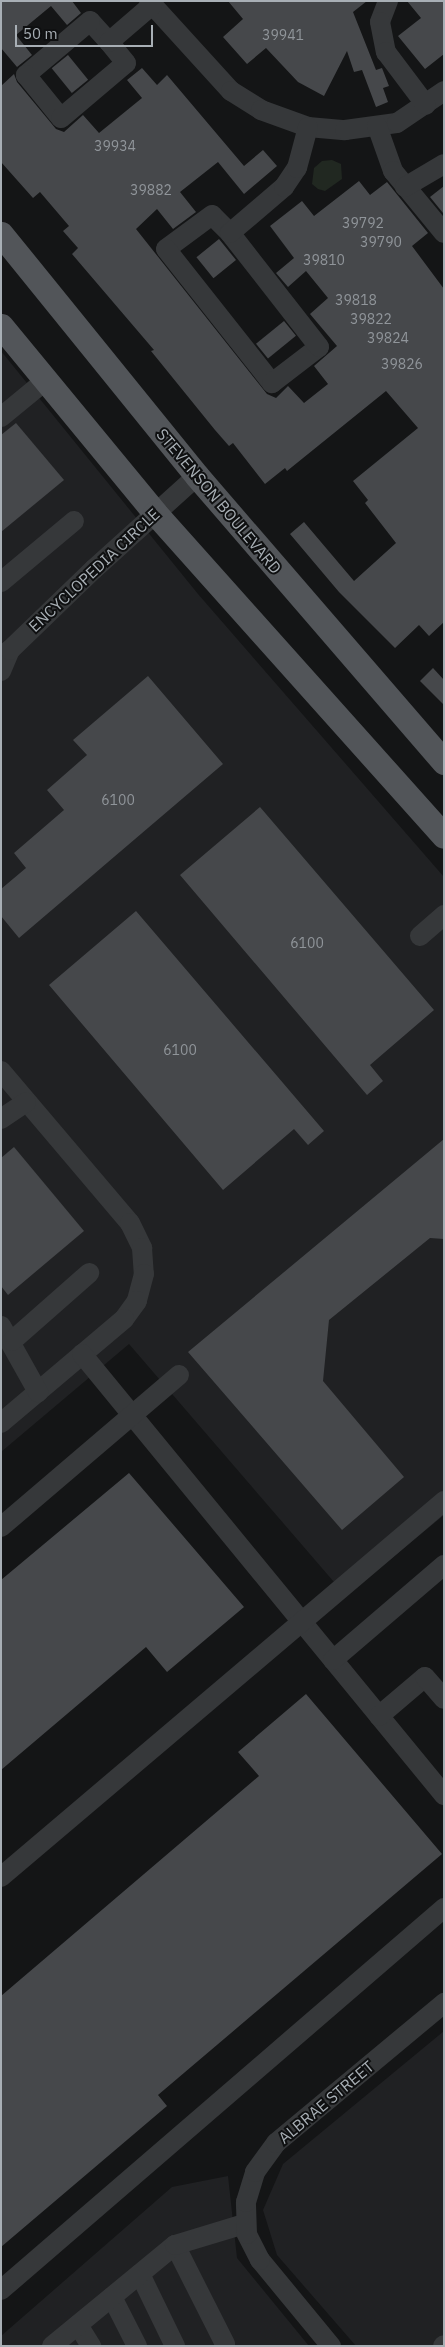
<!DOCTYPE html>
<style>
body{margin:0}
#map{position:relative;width:445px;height:2347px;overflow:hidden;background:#141516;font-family:"IBM Plex Sans",sans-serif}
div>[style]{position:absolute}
.built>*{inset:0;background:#202123}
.green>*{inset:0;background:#212821}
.building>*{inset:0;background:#46484b;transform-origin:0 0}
.minor>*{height:20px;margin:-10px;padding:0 10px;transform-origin:10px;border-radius:10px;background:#36383a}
.major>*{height:25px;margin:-12.5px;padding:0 12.5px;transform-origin:12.5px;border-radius:12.5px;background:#525559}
span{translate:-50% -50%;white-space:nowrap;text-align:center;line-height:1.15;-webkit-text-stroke:4px #0f1011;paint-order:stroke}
.number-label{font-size:14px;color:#90959a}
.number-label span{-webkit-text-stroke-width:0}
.street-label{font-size:16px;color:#a8afb5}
.frame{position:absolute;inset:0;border:2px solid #a8afb5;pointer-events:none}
.scale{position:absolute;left:15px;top:25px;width:138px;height:22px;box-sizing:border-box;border:2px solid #a8afb5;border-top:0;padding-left:6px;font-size:15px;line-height:18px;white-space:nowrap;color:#a8afb5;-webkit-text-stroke:4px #0f1011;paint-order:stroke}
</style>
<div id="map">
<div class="built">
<div style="clip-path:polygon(1px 351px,198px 594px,444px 877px,444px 1515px,346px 1596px,129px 1344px,1px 1452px)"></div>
<div style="clip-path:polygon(444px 2031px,444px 2346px,356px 2346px,277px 2255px,263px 2210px,283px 2164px)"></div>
<div style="clip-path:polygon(228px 2176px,237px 2258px,309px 2346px,1px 2346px,1px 2336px,172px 2187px)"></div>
</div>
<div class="green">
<div style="clip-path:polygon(332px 160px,341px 164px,342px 179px,325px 191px,318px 189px,312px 184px,314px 168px,322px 161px)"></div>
</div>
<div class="building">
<div style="clip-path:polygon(1px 1px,72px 1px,81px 13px,67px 25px,51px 6px,16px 35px,32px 55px,17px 67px,1px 48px)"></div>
<div style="clip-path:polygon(228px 1px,367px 1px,353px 12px,376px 70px,382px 68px,389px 86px,383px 88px,388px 102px,376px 107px,362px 70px,354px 72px,347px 51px,324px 96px,298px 82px,266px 48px,247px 64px,223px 37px,243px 19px)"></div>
<div style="clip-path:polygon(407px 1px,444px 1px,444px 54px,425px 69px,398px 36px,421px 18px)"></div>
<div style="left:68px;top:55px;width:32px;height:21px;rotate:51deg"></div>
<div style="clip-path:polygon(142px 68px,157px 85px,167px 75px,244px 166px,263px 150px,277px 166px,244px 194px,218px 162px,180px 192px,196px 212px,173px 229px,157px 209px,136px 229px,267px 394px,276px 398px,288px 386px,304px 403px,328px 384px,314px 366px,337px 346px,310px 314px,328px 298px,306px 271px,288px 287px,276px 273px,294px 258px,270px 226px,302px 201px,314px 216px,359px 181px,370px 195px,387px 182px,428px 233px,412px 246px,444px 289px,444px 622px,429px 636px,419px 625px,395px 648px,339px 592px,290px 534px,304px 522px,354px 581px,396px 543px,365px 503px,368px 500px,353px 481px,418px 428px,386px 391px,287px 471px,285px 468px,265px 484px,233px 443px,229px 446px,215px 430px,151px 351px,154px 350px,72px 254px,78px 248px,63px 231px,69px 226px,40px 192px,33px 198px,1px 162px,1px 86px,14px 74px,17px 82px,56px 129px,64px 132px,83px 115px,99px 133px,142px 98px,127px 80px)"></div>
<div style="clip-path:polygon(444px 186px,444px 213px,443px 213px,430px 197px)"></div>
<div style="left:219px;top:239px;width:27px;height:29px;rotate:51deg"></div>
<div style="left:284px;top:321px;width:19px;height:36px;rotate:51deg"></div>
<div style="clip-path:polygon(16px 423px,64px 480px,1px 532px,1px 435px)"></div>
<div style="clip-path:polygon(433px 668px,444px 680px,444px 705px,420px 681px)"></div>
<div style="clip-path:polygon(148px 676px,223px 764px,19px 938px,1px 916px,1px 889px,26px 868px,14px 853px,64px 810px,47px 790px,87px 755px,73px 740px)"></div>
<div style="clip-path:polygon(260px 807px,434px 1010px,370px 1065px,383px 1081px,367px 1095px,180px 875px)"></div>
<div style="clip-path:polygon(136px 911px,324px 1131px,308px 1145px,294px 1129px,223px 1190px,49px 985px)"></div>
<div style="clip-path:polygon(444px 1139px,444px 1239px,430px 1238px,329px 1320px,323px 1381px,404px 1477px,342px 1530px,188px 1352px)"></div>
<div style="clip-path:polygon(14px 1147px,84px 1231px,8px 1295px,1px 1286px,1px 1158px)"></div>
<div style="clip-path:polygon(129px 1473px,244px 1607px,167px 1672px,146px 1647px,1px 1770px,1px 1580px)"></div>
<div style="clip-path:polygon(306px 1694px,442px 1854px,158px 2095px,167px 2106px,1px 2247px,1px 1996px,259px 1776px,238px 1752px)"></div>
</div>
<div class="minor">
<div style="left:149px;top:1px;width:122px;rotate:47.7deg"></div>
<div style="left:231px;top:91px;width:36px;rotate:32deg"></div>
<div style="left:261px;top:110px;width:50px;rotate:19.9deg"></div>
<div style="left:308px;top:127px;width:37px;rotate:5deg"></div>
<div style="left:345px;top:130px;width:52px;rotate:-7.7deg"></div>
<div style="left:397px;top:123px;width:57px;rotate:-34.2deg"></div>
<div style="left:388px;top:1px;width:22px;rotate:111deg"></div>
<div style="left:380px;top:22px;width:31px;rotate:79deg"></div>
<div style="left:386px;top:52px;width:66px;rotate:53deg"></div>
<div style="left:109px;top:42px;width:28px;rotate:-132deg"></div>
<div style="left:90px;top:21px;width:84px;rotate:139.8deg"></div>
<div style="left:26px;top:75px;width:55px;rotate:50.9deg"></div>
<div style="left:61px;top:118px;width:85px;rotate:-40.2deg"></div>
<div style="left:126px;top:63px;width:27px;rotate:-129deg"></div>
<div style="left:109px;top:42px;width:57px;rotate:-40.7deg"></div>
<div style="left:377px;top:126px;width:48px;rotate:70.4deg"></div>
<div style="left:393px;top:171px;width:80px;rotate:50.6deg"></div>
<div style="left:405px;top:187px;width:45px;rotate:-30.5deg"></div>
<div style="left:230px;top:233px;width:25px;rotate:-135deg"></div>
<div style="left:212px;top:215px;width:57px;rotate:143.5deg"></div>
<div style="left:166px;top:249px;width:171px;rotate:51.7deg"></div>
<div style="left:272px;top:383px;width:59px;rotate:-37.5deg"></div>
<div style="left:319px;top:347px;width:145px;rotate:-128deg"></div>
<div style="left:230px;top:233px;width:71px;rotate:-40.4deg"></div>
<div style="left:284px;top:187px;width:23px;rotate:-56deg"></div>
<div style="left:297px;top:168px;width:42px;rotate:-75deg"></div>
<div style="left:1px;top:417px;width:58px;rotate:-39.4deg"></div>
<div style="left:1px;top:582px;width:95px;rotate:-39.9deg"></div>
<div style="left:1px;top:671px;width:23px;rotate:-67deg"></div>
<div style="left:10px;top:650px;width:117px;rotate:-44deg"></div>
<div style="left:94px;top:569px;width:139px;rotate:-42.1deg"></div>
<div style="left:420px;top:936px;width:32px;rotate:-41deg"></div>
<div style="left:1px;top:1071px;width:199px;rotate:49.7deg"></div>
<div style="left:130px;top:1223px;width:28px;rotate:64deg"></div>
<div style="left:142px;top:1248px;width:26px;rotate:86deg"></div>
<div style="left:144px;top:1274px;width:28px;rotate:105deg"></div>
<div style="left:137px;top:1301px;width:22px;rotate:126deg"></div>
<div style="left:124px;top:1319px;width:161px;rotate:139.8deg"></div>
<div style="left:1px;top:1119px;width:30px;rotate:-34deg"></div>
<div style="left:1px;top:1326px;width:76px;rotate:60.7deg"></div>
<div style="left:12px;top:1341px;width:103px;rotate:-41.4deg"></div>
<div style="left:82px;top:1354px;width:571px;rotate:50.62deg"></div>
<div style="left:1px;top:1527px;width:234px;rotate:-40.5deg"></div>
<div style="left:333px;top:1660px;width:146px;rotate:-40.6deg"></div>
<div style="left:379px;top:1716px;width:60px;rotate:-40.3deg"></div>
<div style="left:425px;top:1677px;width:29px;rotate:49deg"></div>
<div style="left:1px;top:1877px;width:581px;rotate:-40.32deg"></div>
<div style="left:175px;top:2245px;width:111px;rotate:63.2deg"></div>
<div style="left:140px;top:2274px;width:80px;rotate:64.1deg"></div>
<div style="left:1px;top:2290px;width:585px;rotate:-40.77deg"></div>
<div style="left:112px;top:2297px;width:55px;rotate:63deg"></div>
<div style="left:78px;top:2325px;width:25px;rotate:58deg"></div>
<div style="left:52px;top:2346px;width:159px;rotate:-39.4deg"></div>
<div style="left:175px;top:2245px;width:72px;rotate:-16.9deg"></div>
<div style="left:331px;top:2346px;width:112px;rotate:-129.5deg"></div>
<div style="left:260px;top:2260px;width:29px;rotate:-117deg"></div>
<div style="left:247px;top:2234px;width:32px;rotate:-92deg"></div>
<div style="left:246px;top:2202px;width:31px;rotate:-73deg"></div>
<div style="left:255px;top:2172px;width:36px;rotate:-54deg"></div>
<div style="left:276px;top:2143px;width:219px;rotate:-39.8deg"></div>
<div style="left:443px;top:2346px;width:1px;rotate:-45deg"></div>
</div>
<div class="major">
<div style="left:1px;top:234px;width:311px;rotate:51deg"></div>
<div style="left:197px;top:476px;width:378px;rotate:49.2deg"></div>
<div style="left:1px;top:326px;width:242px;rotate:50.5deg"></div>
<div style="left:155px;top:513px;width:433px;rotate:48.2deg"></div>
</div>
<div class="number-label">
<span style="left:283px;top:35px">39941</span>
<span style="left:115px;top:146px">39934</span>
<span style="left:151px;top:190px">39882</span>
<span style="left:363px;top:223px">39792</span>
<span style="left:381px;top:242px">39790</span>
<span style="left:324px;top:260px">39810</span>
<span style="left:356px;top:300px">39818</span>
<span style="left:371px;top:319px">39822</span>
<span style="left:388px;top:338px">39824</span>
<span style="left:402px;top:364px">39826</span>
<span style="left:118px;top:800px">6100</span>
<span style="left:307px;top:943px">6100</span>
<span style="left:180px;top:1050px">6100</span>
</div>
<div class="street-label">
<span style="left:219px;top:501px;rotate:50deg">STEVENSON BOULEVARD</span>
<span style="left:94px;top:570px;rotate:-43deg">ENCYCLOPEDIA CIRCLE</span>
<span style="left:326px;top:2102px;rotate:-40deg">ALBRAE STREET</span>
</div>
<div class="frame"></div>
<div class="scale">50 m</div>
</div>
